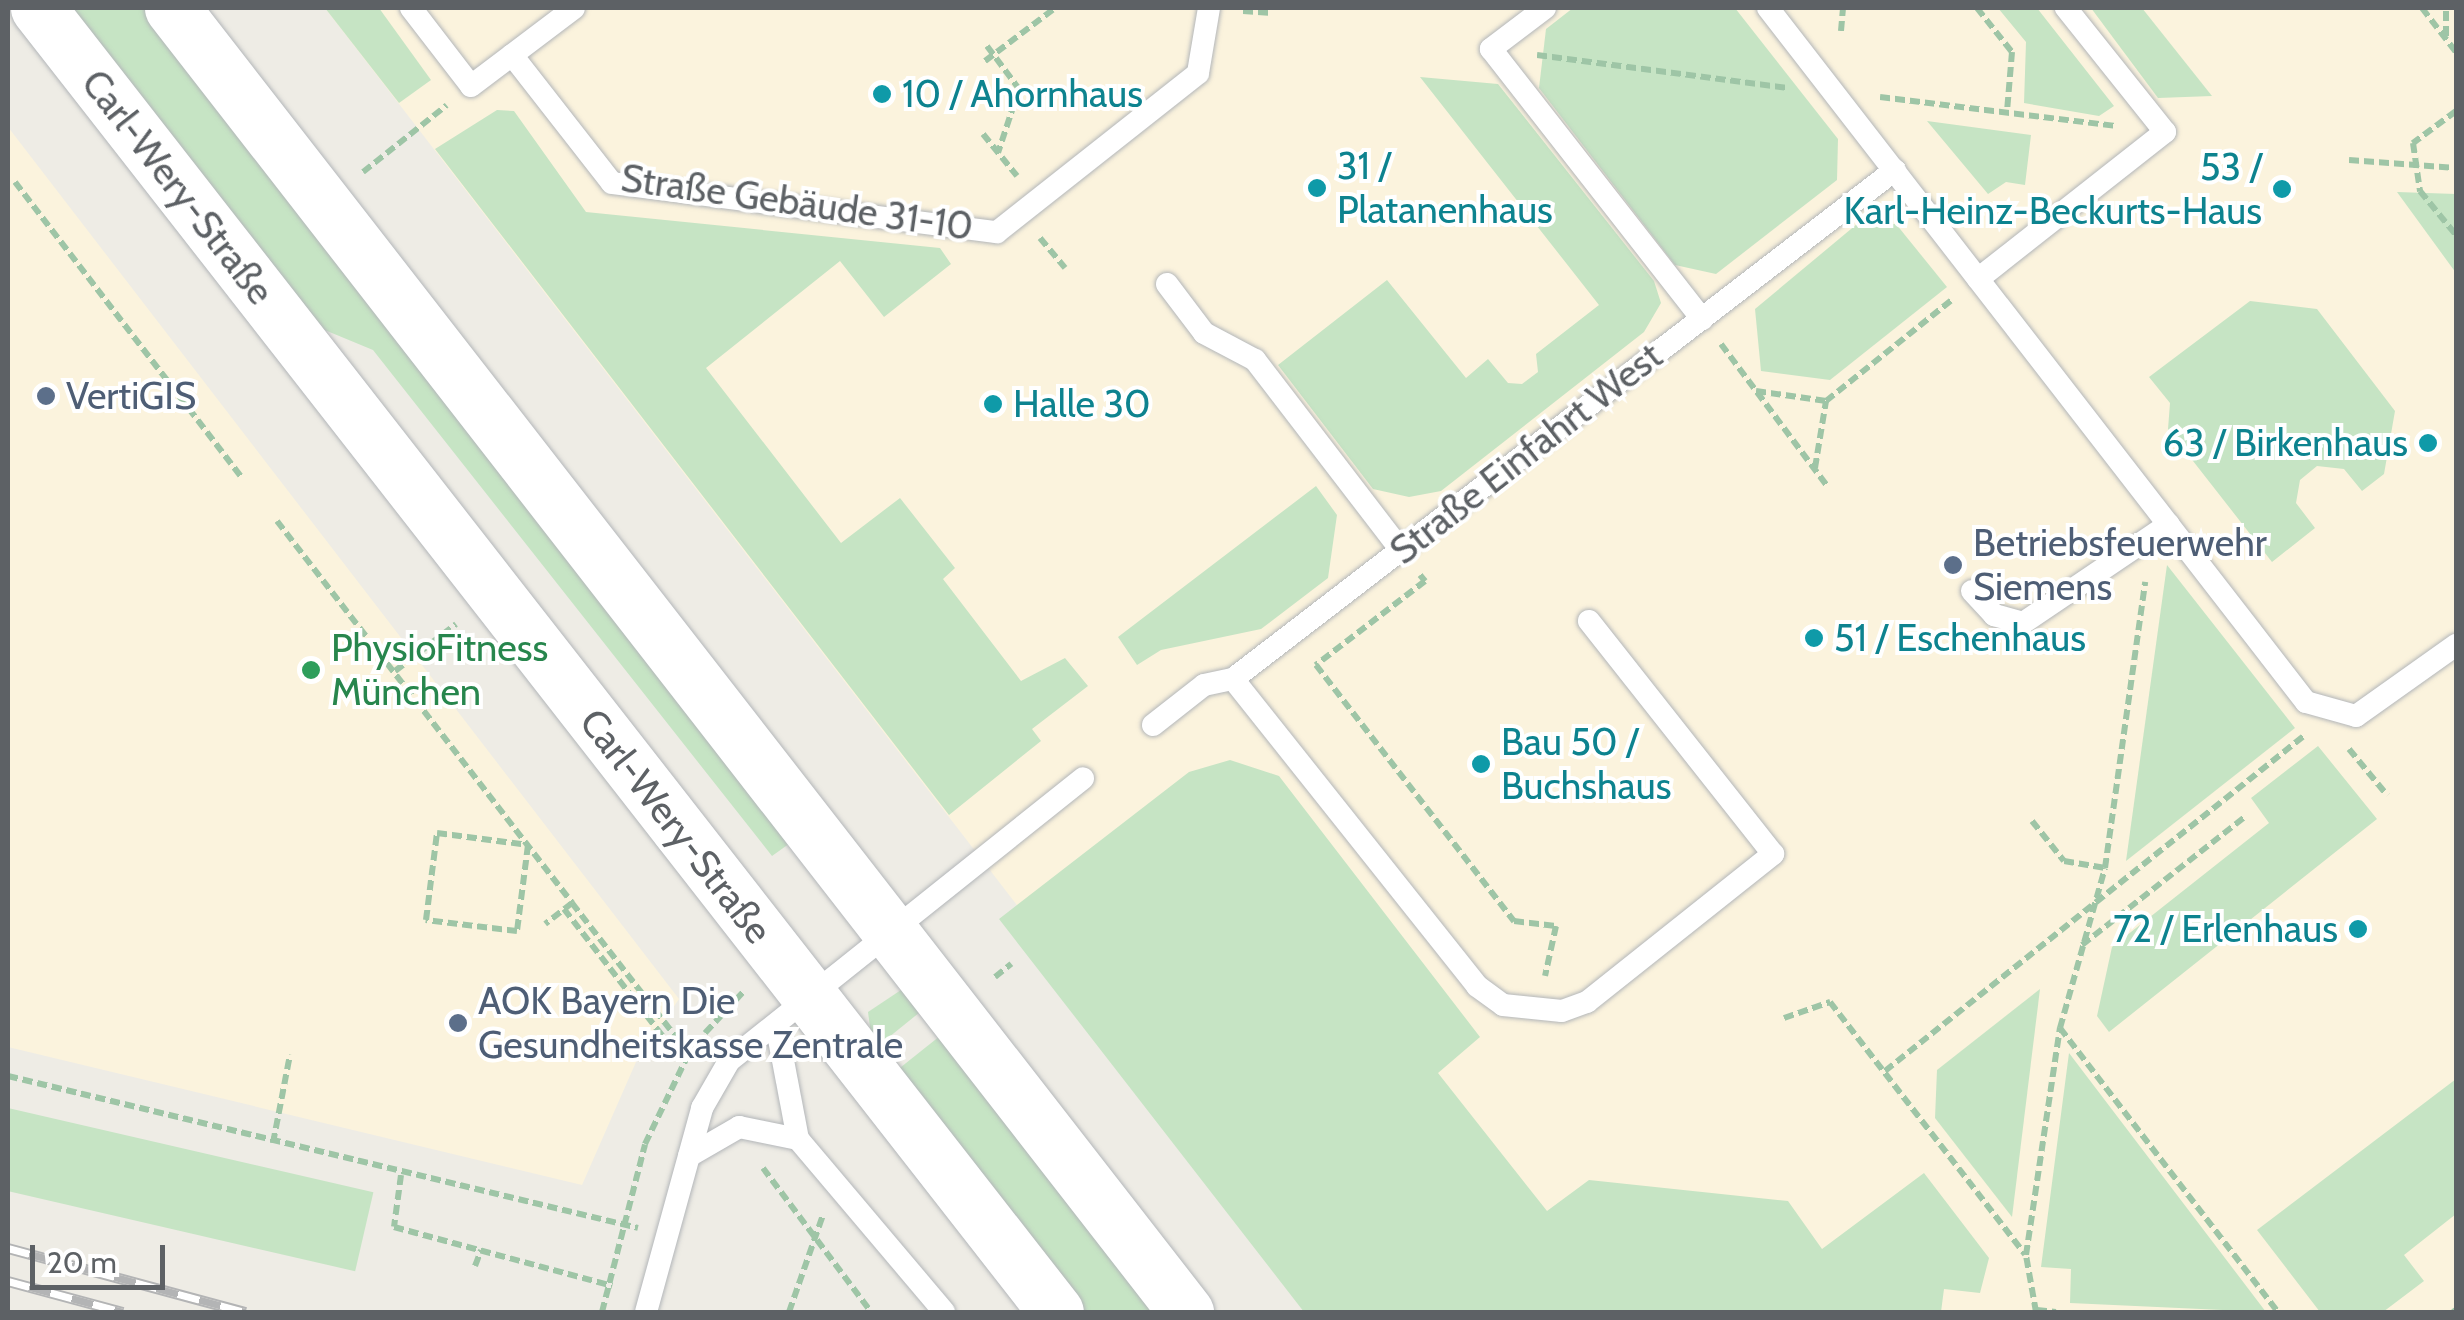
<!DOCTYPE html>
<meta charset="utf-8">
<style>
body{margin:0}
#map{position:relative;width:2464px;height:1320px;overflow:hidden;background:#eeece5;font-family:Cabin,sans-serif}
div>[style]{position:absolute}
.commercial>*{inset:0;background:#fbf3dd}
.green>*{inset:0;background:#c6e4c4;transform-origin:0 0}
.path>*{height:6px;margin-top:-3px;transform-origin:0;background:repeating-linear-gradient(90deg,#9ec5a6 0 10px,transparent 0 15px)}
.roads{filter:drop-shadow(0 0 2px #b3b6b9) drop-shadow(0 0 2px #b3b6b9)}
.lane>*{height:22px;margin:-11px;padding:0 11px;transform-origin:11px;border-radius:11px;background:#fff}
.secondary>*{height:55px;margin:-27.5px;padding:0 27.5px;transform-origin:27.5px;border-radius:27.5px;background:#fff}
.rail>*{height:11px;margin-top:-5.5px;transform-origin:0;background:repeating-linear-gradient(90deg,#fff 0 22px,#b3b4b5 0 44px);box-sizing:border-box;border-block:2px solid #b3b4b5}
.dots>*{width:28px;height:28px;translate:-50% -50%;box-sizing:border-box;border:5px solid #fff;border-radius:50%}
span{translate:-50% -50%;white-space:nowrap;text-align:center;line-height:1.15;-webkit-text-stroke:8px #fff;paint-order:stroke}
.culture-label{font-size:38px;color:#0d838f}
.left{translate:0 -50%;text-align:left}
.right{translate:-100% -50%;text-align:right}
.street-label{font-size:38px;color:#5d6165}
.service-label{font-size:38px;color:#4e5e75}
.leisure-label{font-size:38px;color:#27864d}
.frame{position:absolute;inset:0;border:10px solid #5d6165;pointer-events:none}
.scale{position:absolute;left:30px;top:1245px;width:135px;height:45px;box-sizing:border-box;border:5px solid #5d6165;border-top:0;padding-left:12px;font-size:30px;line-height:35px;white-space:nowrap;color:#5d6165;-webkit-text-stroke:8px #fff;paint-order:stroke}
</style>
<div id="map">
<div class="commercial">
<div style="clip-path:polygon(325px 8px,2456px 8px,2456px 1312px,1440px 1312px,1060px 961px)"></div>
<div style="clip-path:polygon(8px 127px,679px 999px,636px 1062px,582px 1185px,8px 1047px)"></div>
</div>
<div class="green">
<div style="clip-path:polygon(56px 8px,155px 8px,800px 836px,772px 856px,373px 350px,315px 326px)"></div>
<div style="clip-path:polygon(325px 8px,379px 8px,431px 80px,399px 103px)"></div>
<div style="clip-path:polygon(1573px 8px,1735px 8px,1838px 139px,1837px 180px,1716px 274px,1675px 265px,1539px 88px,1546px 29px)"></div>
<div style="clip-path:polygon(1998px 8px,2037px 8px,2114px 106px,2099px 116px,2024px 103px,2026px 42px)"></div>
<div style="clip-path:polygon(2091px 8px,2142px 8px,2212px 96px,2158px 98px)"></div>
<div style="clip-path:polygon(1420px 77px,1498px 84px,1654px 281px,1661px 303px,1644px 332px,1441px 491px,1409px 497px,1373px 489px,1278px 365px,1387px 280px,1466px 378px,1488px 359px,1508px 383px,1522px 384px,1538px 372px,1536px 354px,1599px 305px)"></div>
<div style="clip-path:polygon(497px 110px,514px 111px,586px 212px,940px 248px,951px 264px,884px 317px,840px 261px,706px 368px,841px 543px,900px 498px,955px 568px,943px 579px,1021px 681px,1065px 658px,1088px 686px,1032px 729px,1041px 741px,949px 815px,435px 149px)"></div>
<div style="clip-path:polygon(1927px 121px,2031px 135px,2025px 185px,2006px 182px,1988px 194px)"></div>
<div style="clip-path:polygon(2397px 192px,2456px 194px,2456px 273px)"></div>
<div style="clip-path:polygon(1857px 224px,1896px 224px,1947px 287px,1830px 380px,1761px 371px,1755px 309px)"></div>
<div style="clip-path:polygon(2250px 301px,2317px 309px,2395px 411px,2384px 474px,2362px 491px,2344px 469px,2317px 466px,2300px 480px,2296px 503px,2315px 528px,2272px 562px,2168px 429px,2170px 403px,2149px 377px)"></div>
<div style="clip-path:polygon(1316px 486px,1337px 515px,1328px 578px,1261px 629px,1161px 650px,1137px 665px,1118px 637px)"></div>
<div style="clip-path:polygon(2167px 565px,2295px 728px,2126px 861px)"></div>
<div style="clip-path:polygon(2318px 746px,2377px 819px,2109px 1032px,2097px 1016px,2112px 947px,2269px 823px,2251px 798px)"></div>
<div style="clip-path:polygon(1230px 760px,1279px 776px,1480px 1037px,1438px 1073px,1547px 1211px,1589px 1180px,1788px 1201px,1822px 1249px,1924px 1173px,1989px 1258px,1980px 1293px,1944px 1289px,1941px 1312px,1304px 1312px,999px 919px,1189px 772px)"></div>
<div style="clip-path:polygon(2040px 989px,2012px 1217px,1935px 1118px,1937px 1070px)"></div>
<div style="clip-path:polygon(901px 990px,930px 1004px,873px 1050px,868px 1012px)"></div>
<div style="clip-path:polygon(950px 1028px,1170px 1312px,1076px 1312px,891px 1075px)"></div>
<div style="clip-path:polygon(2069px 1053px,2266px 1312px,2070px 1303px,2071px 1269px,2041px 1267px)"></div>
<div style="clip-path:polygon(2456px 1079px,2456px 1214px,2404px 1255px,2424px 1281px,2383px 1312px,2320px 1312px,2257px 1230px)"></div>
<div style="left:8px;top:1108px;width:375px;height:81px;rotate:13deg"></div>
</div>
<div class="path">
<div style="left:1977px;top:8px;width:56px;rotate:51.5deg"></div>
<div style="left:2012px;top:52px;width:60px;rotate:94.8deg"></div>
<div style="left:2422px;top:8px;width:56px;rotate:52.3deg"></div>
<div style="left:1243px;top:11px;width:29px;rotate:4deg"></div>
<div style="left:1841px;top:31px;width:23px;rotate:-85deg"></div>
<div style="left:2446px;top:36px;width:28px;rotate:-90deg"></div>
<div style="left:987px;top:46px;width:54px;rotate:53.3deg"></div>
<div style="left:1019px;top:89px;width:67px;rotate:108.2deg"></div>
<div style="left:1537px;top:55px;width:253px;rotate:7.5deg"></div>
<div style="left:985px;top:61px;width:88px;rotate:-37.1deg"></div>
<div style="left:1880px;top:97px;width:237px;rotate:7deg"></div>
<div style="left:2456px;top:111px;width:54px;rotate:143.3deg"></div>
<div style="left:2413px;top:143px;width:49px;rotate:81.7deg"></div>
<div style="left:2420px;top:191px;width:57px;rotate:50.7deg"></div>
<div style="left:983px;top:134px;width:54px;rotate:51deg"></div>
<div style="left:2349px;top:160px;width:107px;rotate:4.3deg"></div>
<div style="left:363px;top:172px;width:107px;rotate:-38.6deg"></div>
<div style="left:15px;top:182px;width:371px;rotate:52.5deg"></div>
<div style="left:1040px;top:238px;width:39px;rotate:50deg"></div>
<div style="left:1721px;top:344px;width:179px;rotate:53.2deg"></div>
<div style="left:1756px;top:391px;width:71px;rotate:8.1deg"></div>
<div style="left:1826px;top:401px;width:163px;rotate:-38.8deg"></div>
<div style="left:1815px;top:468px;width:68px;rotate:-80.7deg"></div>
<div style="left:277px;top:521px;width:483px;rotate:52.3deg"></div>
<div style="left:572px;top:903px;width:34px;rotate:142deg"></div>
<div style="left:1420px;top:575px;width:8px;rotate:50deg"></div>
<div style="left:1425px;top:581px;width:138px;rotate:142.4deg"></div>
<div style="left:1316px;top:665px;width:324px;rotate:52.3deg"></div>
<div style="left:1514px;top:921px;width:42px;rotate:6.8deg"></div>
<div style="left:1556px;top:926px;width:51px;rotate:102.4deg"></div>
<div style="left:395px;top:671px;width:77px;rotate:-37.6deg"></div>
<div style="left:2349px;top:749px;width:60px;rotate:50.4deg"></div>
<div style="left:2032px;top:821px;width:51px;rotate:51.3deg"></div>
<div style="left:2064px;top:861px;width:42px;rotate:9.7deg"></div>
<div style="left:437px;top:833px;width:92px;rotate:7.5deg"></div>
<div style="left:528px;top:845px;width:87px;rotate:97.3deg"></div>
<div style="left:517px;top:931px;width:92px;rotate:-173.1deg"></div>
<div style="left:426px;top:920px;width:88px;rotate:-82.8deg"></div>
<div style="left:572px;top:903px;width:175px;rotate:52.2deg"></div>
<div style="left:564px;top:909px;width:165px;rotate:52.2deg"></div>
<div style="left:665px;top:1039px;width:34px;rotate:15deg"></div>
<div style="left:2082px;top:945px;width:209px;rotate:-38.2deg"></div>
<div style="left:995px;top:977px;width:21px;rotate:-39deg"></div>
<div style="left:1784px;top:1018px;width:49px;rotate:-19.2deg"></div>
<div style="left:1830px;top:1002px;width:319px;rotate:52.3deg"></div>
<div style="left:2060px;top:1028px;width:358px;rotate:52.5deg"></div>
<div style="left:705px;top:1033px;width:57px;rotate:-47.1deg"></div>
<div style="left:1885px;top:1071px;width:538px;rotate:-38.66deg"></div>
<div style="left:8px;top:1076px;width:648px;rotate:13.56deg"></div>
<div style="left:273px;top:1143px;width:90px;rotate:-79.1deg"></div>
<div style="left:763px;top:1168px;width:180px;rotate:53.1deg"></div>
<div style="left:401px;top:1175px;width:52px;rotate:97.7deg"></div>
<div style="left:394px;top:1227px;width:226px;rotate:15.1deg"></div>
<div style="left:475px;top:1266px;width:17px;rotate:-69deg"></div>
<div style="left:2037px;top:1310px;width:19px;rotate:6deg"></div>
<div style="left:602px;top:1312px;width:173px;rotate:-75.6deg"></div>
<div style="left:645px;top:1144px;width:94px;rotate:-64.2deg"></div>
<div style="left:789px;top:1312px;width:103px;rotate:-70.7deg"></div>
<div style="left:2036px;top:1312px;width:58px;rotate:-100deg"></div>
<div style="left:2026px;top:1255px;width:230px;rotate:-81.5deg"></div>
<div style="left:2060px;top:1028px;width:166px;rotate:-74.3deg"></div>
<div style="left:2105px;top:868px;width:289px;rotate:-82deg"></div>
<div style="left:2453px;top:1312px;width:4px;rotate:-34deg"></div>
</div>
<div class="roads">
<div class="lane">
<div style="left:411px;top:8px;width:98px;rotate:52.4deg"></div>
<div style="left:471px;top:86px;width:129px;rotate:-37.1deg"></div>
<div style="left:1545px;top:8px;width:68px;rotate:142.8deg"></div>
<div style="left:1491px;top:49px;width:343px;rotate:52deg"></div>
<div style="left:1768px;top:8px;width:878px;rotate:52.22deg"></div>
<div style="left:2306px;top:702px;width:52px;rotate:15.6deg"></div>
<div style="left:2356px;top:716px;width:123px;rotate:-35.4deg"></div>
<div style="left:512px;top:55px;width:162px;rotate:52deg"></div>
<div style="left:612px;top:183px;width:388px;rotate:7.3deg"></div>
<div style="left:997px;top:232px;width:256px;rotate:-38.3deg"></div>
<div style="left:1198px;top:73px;width:66px;rotate:-80.4deg"></div>
<div style="left:1978px;top:279px;width:238px;rotate:-38.2deg"></div>
<div style="left:2165px;top:132px;width:159px;rotate:-128.6deg"></div>
<div style="left:1167px;top:284px;width:61px;rotate:52.9deg"></div>
<div style="left:1204px;top:333px;width:58px;rotate:27.9deg"></div>
<div style="left:1255px;top:360px;width:240px;rotate:52.5deg"></div>
<div style="left:1972px;top:591px;width:33px;rotate:47deg"></div>
<div style="left:1994px;top:615px;width:30px;rotate:15deg"></div>
<div style="left:2023px;top:623px;width:176px;rotate:-34.1deg"></div>
<div style="left:1233px;top:679px;width:392px;rotate:51.5deg"></div>
<div style="left:1477px;top:986px;width:32px;rotate:36deg"></div>
<div style="left:1503px;top:1005px;width:59px;rotate:5.8deg"></div>
<div style="left:1562px;top:1011px;width:27px;rotate:-20deg"></div>
<div style="left:1587px;top:1002px;width:238px;rotate:-38.5deg"></div>
<div style="left:1773px;top:854px;width:297px;rotate:-128.3deg"></div>
<div style="left:1153px;top:725px;width:65px;rotate:-38.1deg"></div>
<div style="left:1204px;top:685px;width:30px;rotate:-12deg"></div>
<div style="left:1233px;top:679px;width:835px;rotate:-37.56deg"></div>
<div style="left:777px;top:1029px;width:112px;rotate:79.2deg"></div>
<div style="left:798px;top:1139px;width:226px;rotate:49.8deg"></div>
<div style="left:689px;top:1156px;width:58px;rotate:-30.1deg"></div>
<div style="left:739px;top:1127px;width:60px;rotate:11.5deg"></div>
<div style="left:646px;top:1312px;width:212px;rotate:-74.6deg"></div>
<div style="left:702px;top:1108px;width:54px;rotate:-60.1deg"></div>
<div style="left:729px;top:1061px;width:453px;rotate:-38.6deg"></div>
</div>
<div class="secondary">
<div style="left:38px;top:8px;width:1654px;rotate:52.02deg"></div>
<div style="left:172px;top:8px;width:1652px;rotate:52.13deg"></div>
</div>
</div>
<div class="rail">
<div style="left:8px;top:1248px;width:246px;rotate:15.1deg"></div>
<div style="left:8px;top:1281px;width:119px;rotate:15.1deg"></div>
</div>
<div class="dots">
<div style="left:882px;top:94px;background:#0f9aa8"></div>
<div style="left:1317px;top:188px;background:#0f9aa8"></div>
<div style="left:2282px;top:189px;background:#0f9aa8"></div>
<div style="left:46px;top:396px;background:#5c6f8a"></div>
<div style="left:993px;top:404px;background:#0f9aa8"></div>
<div style="left:2428px;top:443px;background:#0f9aa8"></div>
<div style="left:1953px;top:565px;background:#5c6f8a"></div>
<div style="left:1814px;top:638px;background:#0f9aa8"></div>
<div style="left:311px;top:670px;background:#2e9e5b"></div>
<div style="left:1481px;top:764px;background:#0f9aa8"></div>
<div style="left:2358px;top:929px;background:#0f9aa8"></div>
<div style="left:458px;top:1023px;background:#5c6f8a"></div>
</div>
<div class="culture-label">
<span class="left" style="left:902px;top:94px">10 / Ahornhaus</span>
<span class="left" style="left:1337px;top:188px">31 /<br>Platanenhaus</span>
<span class="right" style="left:2262px;top:189px">53 /<br>Karl-Heinz-Beckurts-Haus</span>
<span class="left" style="left:1013px;top:404px">Halle 30</span>
<span class="right" style="left:2408px;top:443px">63 / Birkenhaus</span>
<span class="left" style="left:1834px;top:638px">51 / Eschenhaus</span>
<span class="left" style="left:1501px;top:764px">Bau 50 /<br>Buchshaus</span>
<span class="right" style="left:2338px;top:929px">72 / Erlenhaus</span>
</div>
<div class="street-label">
<span style="left:178px;top:187px;rotate:52deg">Carl-Wery-Straße</span>
<span style="left:797px;top:202px;rotate:8deg">Straße Gebäude 31-10</span>
<span style="left:1526px;top:453px;rotate:-38deg">Straße Einfahrt West</span>
<span style="left:676px;top:826px;rotate:52deg">Carl-Wery-Straße</span>
</div>
<div class="service-label">
<span class="left" style="left:66px;top:396px">VertiGIS</span>
<span class="left" style="left:1973px;top:565px">Betriebsfeuerwehr<br>Siemens</span>
<span class="left" style="left:478px;top:1023px">AOK Bayern Die<br>Gesundheitskasse Zentrale</span>
</div>
<div class="leisure-label">
<span class="left" style="left:331px;top:670px">PhysioFitness<br>München</span>
</div>
<div class="frame"></div>
<div class="scale">20 m</div>
</div>
